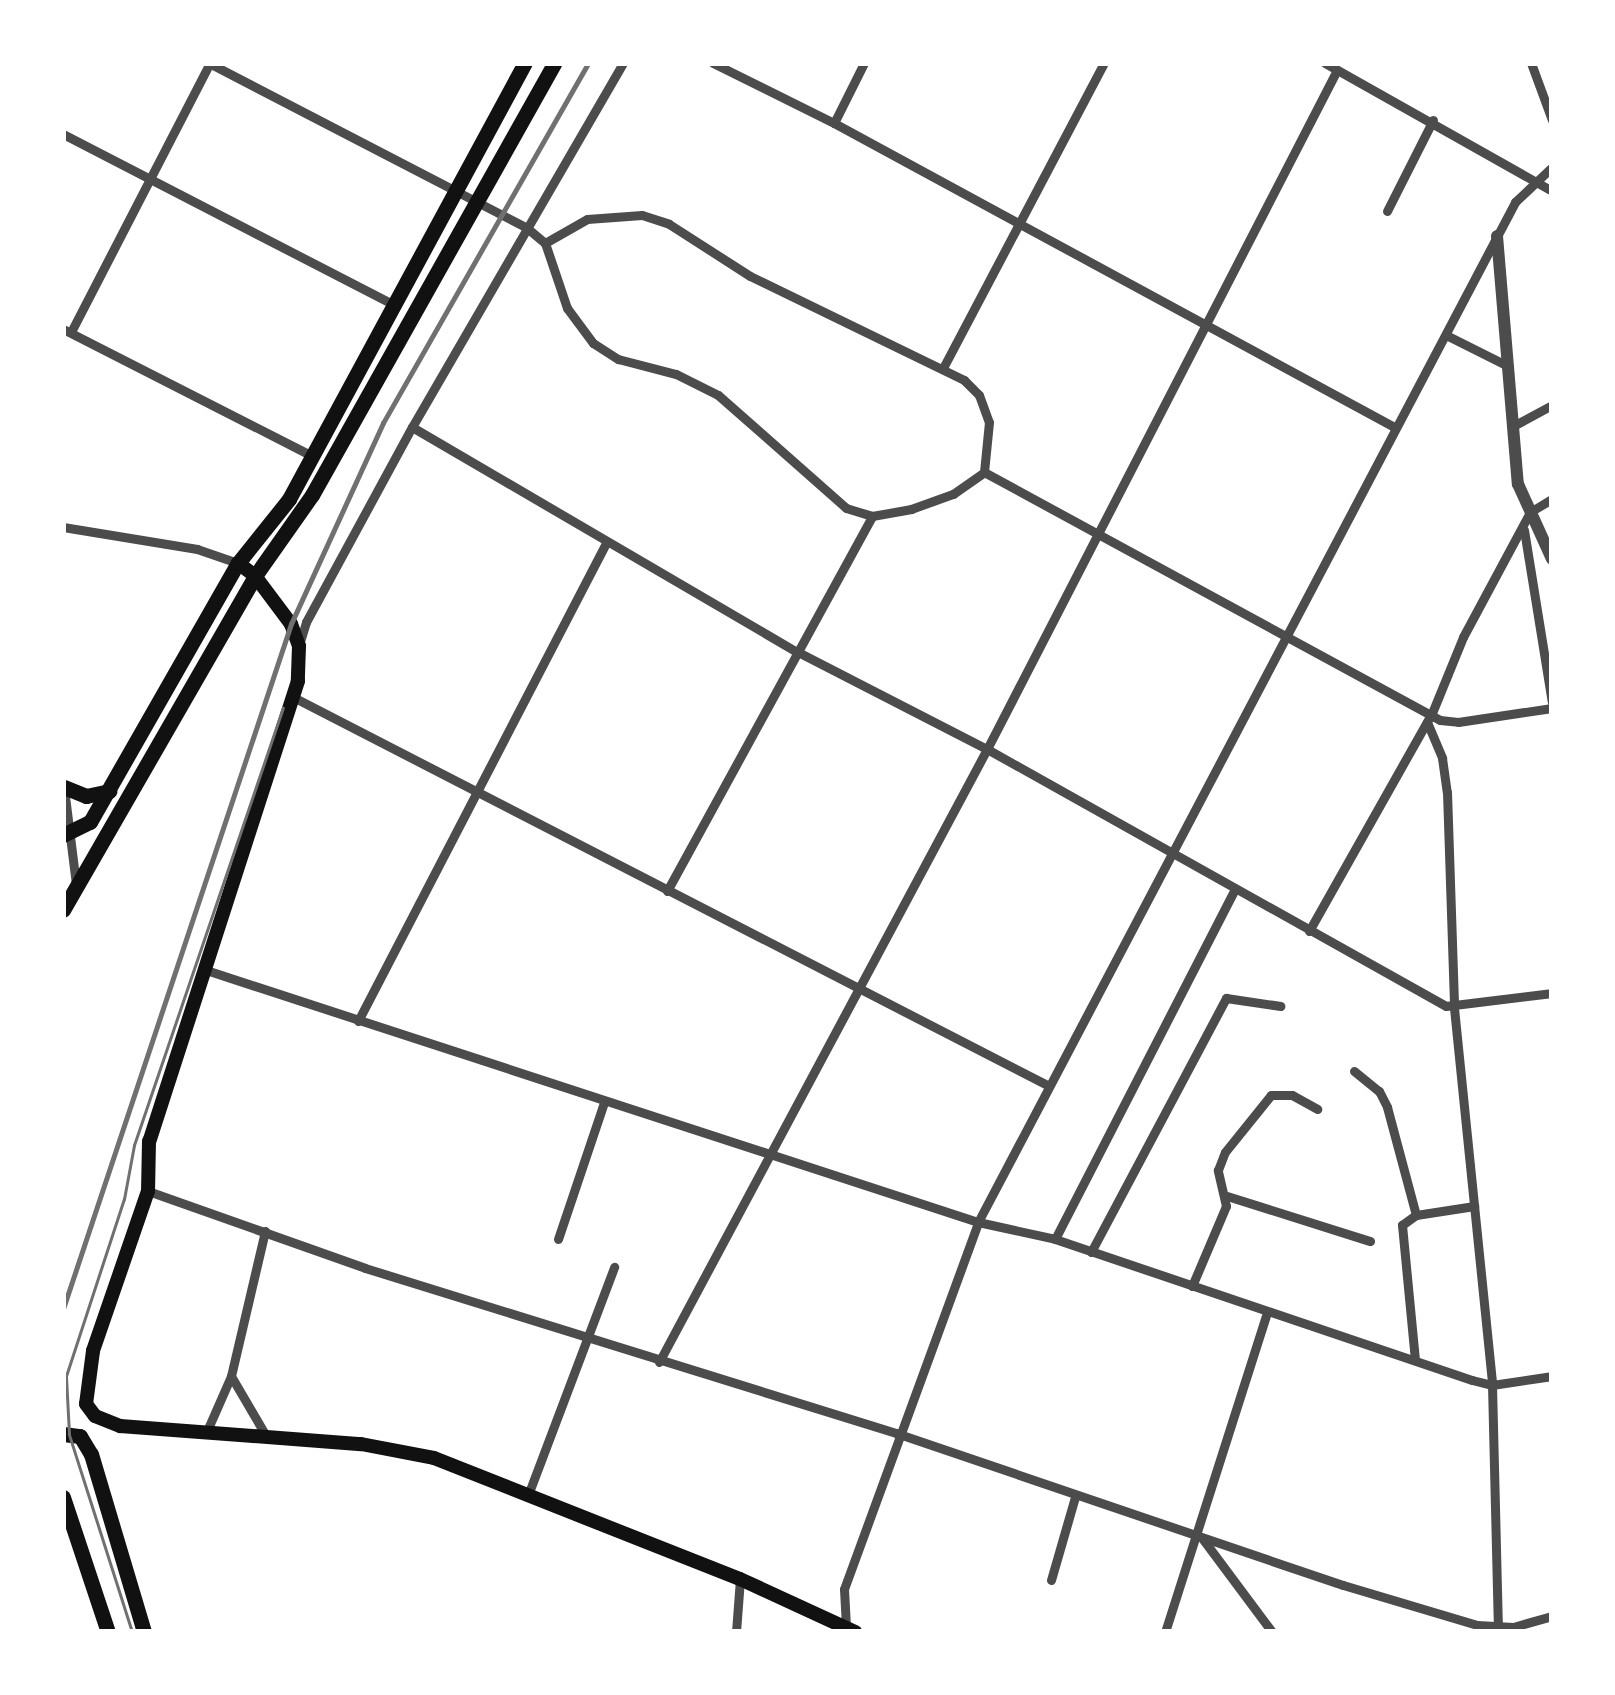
<!DOCTYPE html>
<style>
body{margin:0}
#map{position:relative;width:1615px;height:1695px;overflow:hidden;background:#fff;font-family:"Fira Sans",sans-serif}
div>[style]{position:absolute}
.minor>*{height:9px;margin:-4.5px;padding:0 4.5px;transform-origin:4.5px;border-radius:4.5px;background:#4c4c4c}
.tertiary>*{height:12px;margin:-6px;padding:0 6px;transform-origin:6px;border-radius:6px;background:#4c4c4c}
.secondary>*{height:14px;margin:-7px;padding:0 7px;transform-origin:7px;border-radius:7px;background:#111}
.primary>*{height:15px;margin:-7.5px;padding:0 7.5px;transform-origin:7.5px;border-radius:7.5px;background:#111}
.tram>*{height:3px;margin:-1.5px;padding:0 1.5px;transform-origin:1.5px;border-radius:1.5px;background:#707070}
.rail>*{height:4.5px;margin:-2.25px;padding:0 2.25px;transform-origin:2.25px;border-radius:2.25px;background:#707070}
span{translate:-50% -50%;white-space:nowrap;text-align:center;line-height:1.15;-webkit-text-stroke:9px #fff;paint-order:stroke}
.frame{position:absolute;inset:0;border:66px solid #fff;pointer-events:none}
</style>
<div id="map">
<div class="minor">
<div style="left:209px;top:63px;width:358px;rotate:27.4deg"></div>
<div style="left:527px;top:228px;width:23px;rotate:40deg"></div>
<div style="left:545px;top:243px;width:69px;rotate:71.3deg"></div>
<div style="left:567px;top:308px;width:44px;rotate:53.4deg"></div>
<div style="left:593px;top:343px;width:30px;rotate:33deg"></div>
<div style="left:618px;top:359px;width:60px;rotate:14.5deg"></div>
<div style="left:676px;top:374px;width:47px;rotate:26.6deg"></div>
<div style="left:718px;top:395px;width:171px;rotate:41.4deg"></div>
<div style="left:846px;top:508px;width:27px;rotate:17deg"></div>
<div style="left:872px;top:516px;width:40px;rotate:-10deg"></div>
<div style="left:911px;top:509px;width:45px;rotate:-19.7deg"></div>
<div style="left:953px;top:494px;width:38px;rotate:-35deg"></div>
<div style="left:713px;top:63px;width:135px;rotate:26.4deg"></div>
<div style="left:834px;top:123px;width:639px;rotate:28.49deg"></div>
<div style="left:1325px;top:63px;width:261px;rotate:29.4deg"></div>
<div style="left:1531px;top:63px;width:61px;rotate:69.8deg"></div>
<div style="left:834px;top:123px;width:67px;rotate:-63.4deg"></div>
<div style="left:63px;top:134px;width:373px;rotate:27.3deg"></div>
<div style="left:1387px;top:211px;width:102px;rotate:-63.2deg"></div>
<div style="left:545px;top:243px;width:48px;rotate:-29.7deg"></div>
<div style="left:587px;top:219px;width:55px;rotate:-4.2deg"></div>
<div style="left:642px;top:215px;width:28px;rotate:18deg"></div>
<div style="left:669px;top:224px;width:96px;rotate:32.7deg"></div>
<div style="left:750px;top:276px;width:238px;rotate:25.9deg"></div>
<div style="left:964px;top:380px;width:21px;rotate:45deg"></div>
<div style="left:979px;top:395px;width:29px;rotate:70deg"></div>
<div style="left:989px;top:422px;width:50px;rotate:95.7deg"></div>
<div style="left:63px;top:329px;width:280px;rotate:27deg"></div>
<div style="left:72px;top:330px;width:301px;rotate:-62.7deg"></div>
<div style="left:1448px;top:336px;width:67px;rotate:26.6deg"></div>
<div style="left:943px;top:368px;width:345px;rotate:-62.2deg"></div>
<div style="left:1513px;top:426px;width:44px;rotate:-28.3deg"></div>
<div style="left:412px;top:427px;width:445px;rotate:30.3deg"></div>
<div style="left:796px;top:651px;width:215px;rotate:27.2deg"></div>
<div style="left:987px;top:749px;width:526px;rotate:29.25deg"></div>
<div style="left:1446px;top:1006px;width:107px;rotate:-7deg"></div>
<div style="left:984px;top:472px;width:519px;rotate:28.54deg"></div>
<div style="left:1440px;top:720px;width:18px;rotate:6deg"></div>
<div style="left:1458px;top:722px;width:95px;rotate:-8.5deg"></div>
<div style="left:63px;top:527px;width:136px;rotate:9.3deg"></div>
<div style="left:197px;top:549px;width:43px;rotate:18.9deg"></div>
<div style="left:1524px;top:530px;width:174px;rotate:80.8deg"></div>
<div style="left:299px;top:645px;width:24px;rotate:-73deg"></div>
<div style="left:306px;top:622px;width:222px;rotate:-61.5deg"></div>
<div style="left:412px;top:427px;width:421px;rotate:-59.9deg"></div>
<div style="left:295px;top:698px;width:846px;rotate:27.23deg"></div>
<div style="left:1427px;top:722px;width:39px;rotate:67deg"></div>
<div style="left:1442px;top:758px;width:34px;rotate:82deg"></div>
<div style="left:1447px;top:792px;width:216px;rotate:88.1deg"></div>
<div style="left:1454px;top:1008px;width:379px;rotate:84.2deg"></div>
<div style="left:1492px;top:1385px;width:247px;rotate:88.6deg"></div>
<div style="left:64px;top:788px;width:97px;rotate:82.9deg"></div>
<div style="left:667px;top:891px;width:427px;rotate:-61.3deg"></div>
<div style="left:1309px;top:931px;width:250px;rotate:-60.6deg"></div>
<div style="left:1432px;top:713px;width:82px;rotate:-67.8deg"></div>
<div style="left:1463px;top:637px;width:142px;rotate:-61.8deg"></div>
<div style="left:1530px;top:512px;width:26px;rotate:-31deg"></div>
<div style="left:206px;top:970px;width:812px;rotate:18.08deg"></div>
<div style="left:978px;top:1222px;width:79px;rotate:12.4deg"></div>
<div style="left:1055px;top:1239px;width:440px;rotate:18.7deg"></div>
<div style="left:1472px;top:1380px;width:21px;rotate:14deg"></div>
<div style="left:1492px;top:1385px;width:61px;rotate:-8.5deg"></div>
<div style="left:358px;top:1021px;width:539px;rotate:-62.58deg"></div>
<div style="left:1354px;top:1071px;width:32px;rotate:39deg"></div>
<div style="left:1379px;top:1091px;width:18px;rotate:63deg"></div>
<div style="left:1387px;top:1107px;width:112px;rotate:75deg"></div>
<div style="left:148px;top:1191px;width:230px;rotate:19.5deg"></div>
<div style="left:365px;top:1268px;width:556px;rotate:17.26deg"></div>
<div style="left:896px;top:1433px;width:472px;rotate:18.8deg"></div>
<div style="left:1343px;top:1585px;width:140px;rotate:16.6deg"></div>
<div style="left:1477px;top:1625px;width:36px;rotate:3deg"></div>
<div style="left:1513px;top:1627px;width:41px;rotate:-15.8deg"></div>
<div style="left:1227px;top:1196px;width:150px;rotate:17.5deg"></div>
<div style="left:558px;top:1239px;width:145px;rotate:-71.4deg"></div>
<div style="left:1055px;top:1239px;width:394px;rotate:-62.8deg"></div>
<div style="left:1091px;top:1252px;width:288px;rotate:-62deg"></div>
<div style="left:1226px;top:998px;width:55px;rotate:8.4deg"></div>
<div style="left:1192px;top:1286px;width:87px;rotate:-67deg"></div>
<div style="left:1226px;top:1206px;width:37px;rotate:-103deg"></div>
<div style="left:1218px;top:1170px;width:19px;rotate:-69deg"></div>
<div style="left:1225px;top:1152px;width:73px;rotate:-51.1deg"></div>
<div style="left:1271px;top:1095px;width:21px"></div>
<div style="left:1292px;top:1095px;width:29px;rotate:29deg"></div>
<div style="left:1415px;top:1360px;width:136px;rotate:-95.5deg"></div>
<div style="left:1402px;top:1225px;width:17px;rotate:-36deg"></div>
<div style="left:1416px;top:1215px;width:59px;rotate:-8.8deg"></div>
<div style="left:659px;top:1362px;width:695px;rotate:-61.85deg"></div>
<div style="left:987px;top:749px;width:764px;rotate:-62.73deg"></div>
<div style="left:231px;top:1376px;width:69px;rotate:59.7deg"></div>
<div style="left:206px;top:1433px;width:62px;rotate:-66.3deg"></div>
<div style="left:231px;top:1376px;width:149px;rotate:-76.8deg"></div>
<div style="left:528px;top:1495px;width:244px;rotate:-69.3deg"></div>
<div style="left:1202px;top:1538px;width:117px;rotate:53.3deg"></div>
<div style="left:1051px;top:1580px;width:86px;rotate:-73.9deg"></div>
<div style="left:846px;top:1627px;width:38px;rotate:-93deg"></div>
<div style="left:844px;top:1589px;width:391px;rotate:-69.9deg"></div>
<div style="left:978px;top:1222px;width:1153px;rotate:-62.23deg"></div>
<div style="left:1515px;top:202px;width:51px;rotate:-43.4deg"></div>
<div style="left:736px;top:1632px;width:53px;rotate:-85.7deg"></div>
<div style="left:1165px;top:1632px;width:335px;rotate:-72.3deg"></div>
</div>
<div class="tertiary">
<div style="left:1497px;top:236px;width:249px;rotate:85.2deg"></div>
<div style="left:1518px;top:484px;width:82px;rotate:65.6deg"></div>
</div>
<div class="secondary">
<div style="left:238px;top:563px;width:21px;rotate:37deg"></div>
<div style="left:255px;top:576px;width:60px;rotate:53.1deg"></div>
<div style="left:291px;top:624px;width:23px;rotate:70deg"></div>
<div style="left:299px;top:646px;width:35px;rotate:92deg"></div>
<div style="left:298px;top:681px;width:484px;rotate:107.9deg"></div>
<div style="left:149px;top:1141px;width:50px;rotate:91.1deg"></div>
<div style="left:148px;top:1191px;width:169px;rotate:109deg"></div>
<div style="left:93px;top:1351px;width:53px;rotate:97.5deg"></div>
<div style="left:86px;top:1404px;width:15px;rotate:53deg"></div>
<div style="left:95px;top:1416px;width:27px;rotate:22deg"></div>
<div style="left:120px;top:1426px;width:242px;rotate:4.3deg"></div>
<div style="left:361px;top:1444px;width:74px;rotate:10.9deg"></div>
<div style="left:434px;top:1458px;width:329px;rotate:21.6deg"></div>
<div style="left:740px;top:1579px;width:127px;rotate:24.7deg"></div>
</div>
<div class="primary">
<div style="left:64px;top:787px;width:24px;rotate:22deg"></div>
<div style="left:86px;top:796px;width:24px;rotate:-12deg"></div>
<div style="left:63px;top:835px;width:30px;rotate:-26deg"></div>
<div style="left:90px;top:822px;width:298px;rotate:-60.3deg"></div>
<div style="left:238px;top:563px;width:82px;rotate:-51.4deg"></div>
<div style="left:289px;top:499px;width:496px;rotate:-61.6deg"></div>
<div style="left:63px;top:910px;width:385px;rotate:-60.1deg"></div>
<div style="left:255px;top:576px;width:99px;rotate:-54.9deg"></div>
<div style="left:312px;top:495px;width:495px;rotate:-60.7deg"></div>
<div style="left:63px;top:1434px;width:17px;rotate:7deg"></div>
<div style="left:80px;top:1436px;width:21px;rotate:59deg"></div>
<div style="left:91px;top:1454px;width:186px;rotate:73.4deg"></div>
<div style="left:63px;top:1497px;width:142px;rotate:71.6deg"></div>
</div>
<div class="tram">
<div style="left:132px;top:1632px;width:208px;rotate:-107.7deg"></div>
<div style="left:69px;top:1434px;width:58px;rotate:-93deg"></div>
<div style="left:66px;top:1376px;width:186px;rotate:-71.9deg"></div>
<div style="left:124px;top:1199px;width:55px;rotate:-79.5deg"></div>
<div style="left:134px;top:1145px;width:462px;rotate:-71.2deg"></div>
</div>
<div class="rail">
<div style="left:63px;top:1309px;width:722px;rotate:-71.59deg"></div>
<div style="left:291px;top:624px;width:221px;rotate:-65.4deg"></div>
<div style="left:383px;top:423px;width:414px;rotate:-60.3deg"></div>
</div>
<div class="frame"></div>
</div>
